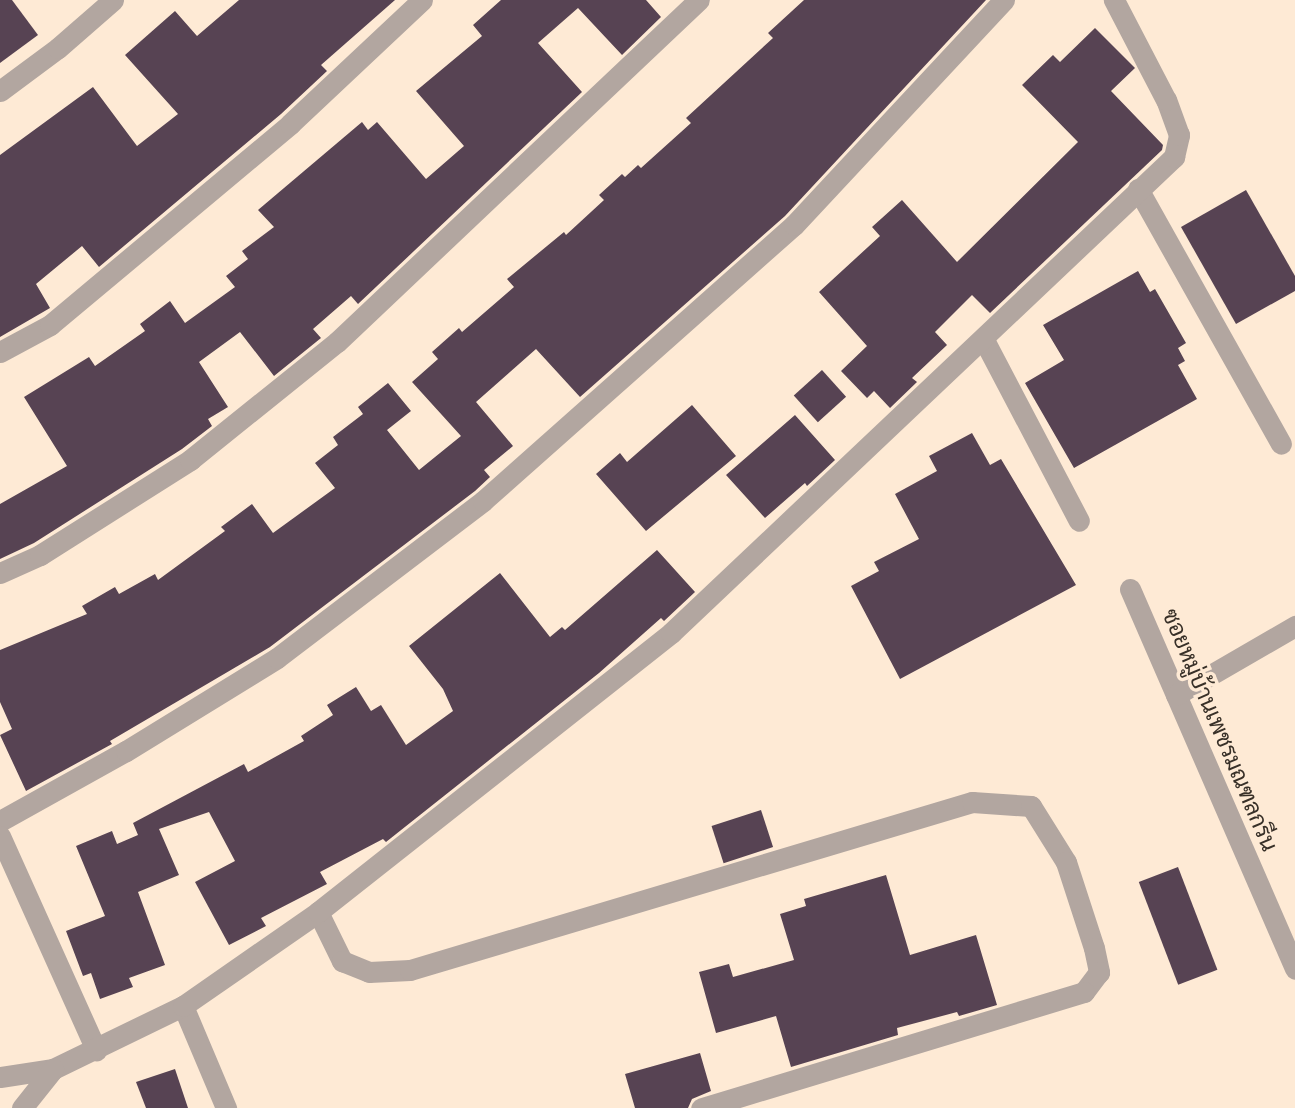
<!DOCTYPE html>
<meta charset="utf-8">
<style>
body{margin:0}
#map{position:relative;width:1295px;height:1108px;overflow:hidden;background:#feead5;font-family:Poppins,Sarabun,sans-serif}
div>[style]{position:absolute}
.building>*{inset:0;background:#574353;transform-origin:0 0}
.minor>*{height:21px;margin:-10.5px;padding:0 10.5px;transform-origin:10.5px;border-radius:10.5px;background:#b2a6a0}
span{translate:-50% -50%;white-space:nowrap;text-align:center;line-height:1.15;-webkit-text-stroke:7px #feead5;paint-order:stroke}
.street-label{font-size:23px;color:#383028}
</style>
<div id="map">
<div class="building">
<div style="clip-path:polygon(0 0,12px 0,38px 35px,0 63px)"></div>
<div style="clip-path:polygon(239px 0,395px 0,321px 65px,327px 71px,281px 114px,99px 267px,82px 246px,36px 284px,50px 308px,0 337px,0 155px,93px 87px,137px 146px,178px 114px,125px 55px,175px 11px,197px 36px)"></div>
<div style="clip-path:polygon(501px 0,646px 0,661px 17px,622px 55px,578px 8px,538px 43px,582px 92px,358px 304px,351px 296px,313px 329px,321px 338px,274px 376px,240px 332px,199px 362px,228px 407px,208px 419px,212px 426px,182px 449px,34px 543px,0 559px,0 504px,67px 466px,24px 397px,89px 357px,95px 366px,145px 331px,140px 324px,170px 301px,185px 323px,235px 287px,226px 276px,248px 259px,242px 251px,274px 227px,258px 210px,362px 122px,368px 130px,377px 122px,426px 179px,464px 146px,416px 91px,482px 36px,473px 25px)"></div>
<div style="clip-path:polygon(804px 0,986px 0,785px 216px,580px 397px,536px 349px,476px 402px,513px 446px,484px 470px,490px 477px,475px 491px,270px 647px,110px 741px,112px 744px,26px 791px,0 735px,12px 729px,0 702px,0 650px,87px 614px,82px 606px,115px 587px,119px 594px,155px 574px,158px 580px,225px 531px,221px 527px,252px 504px,273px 533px,335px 488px,315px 463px,338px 445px,333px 437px,363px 414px,358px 407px,388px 383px,411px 411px,387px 430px,419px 470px,461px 436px,412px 382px,438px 359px,432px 352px,459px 328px,462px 332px,514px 287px,507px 279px,564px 232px,566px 235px,604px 200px,599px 195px,622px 174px,625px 177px,638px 165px,641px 168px,691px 123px,686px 118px,773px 38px,768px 33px)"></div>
<div style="clip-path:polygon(1095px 28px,1135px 68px,1111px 91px,1163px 145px,1162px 150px,990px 313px,972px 295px,935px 332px,947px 345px,912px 378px,917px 382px,890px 408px,874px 391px,867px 398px,841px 371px,867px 346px,819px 292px,880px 236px,872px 227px,902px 200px,957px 262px,1078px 142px,1022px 85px,1053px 55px,1060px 62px)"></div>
<div style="clip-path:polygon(1246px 190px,1295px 276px,1295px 291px,1236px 324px,1181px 227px)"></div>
<div style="clip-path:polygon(1138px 271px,1150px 292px,1155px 289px,1186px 343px,1178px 348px,1185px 361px,1178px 365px,1197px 399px,1074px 468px,1025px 383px,1064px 360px,1043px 325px)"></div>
<div style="left:822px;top:370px;width:36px;height:38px;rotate:48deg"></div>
<div style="clip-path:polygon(692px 405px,736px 456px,646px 531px,596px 474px,620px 453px,627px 462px)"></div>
<div style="clip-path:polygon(795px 415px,835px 460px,807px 486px,805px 483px,765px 518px,726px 475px)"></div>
<div style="clip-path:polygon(972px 433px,990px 465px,1001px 459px,1076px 585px,900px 679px,851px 586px,879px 571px,874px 562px,919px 539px,895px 494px,937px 471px,929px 456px)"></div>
<div style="clip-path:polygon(657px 550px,695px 592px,664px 621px,661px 618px,599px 673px,386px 842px,383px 839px,320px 872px,327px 884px,261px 918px,266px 926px,229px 945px,195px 882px,235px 861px,209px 812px,159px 829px,179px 875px,138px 892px,165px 965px,129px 978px,133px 987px,100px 999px,91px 973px,83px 976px,66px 931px,105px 916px,76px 846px,112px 831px,117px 844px,138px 835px,133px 823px,244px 764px,248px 772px,304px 741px,301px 736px,333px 715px,327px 705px,356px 687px,371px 711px,381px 705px,406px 745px,453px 711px,443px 689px,409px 646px,500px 573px,550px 637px,562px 627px,565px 630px)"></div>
<div style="left:761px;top:810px;width:39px;height:52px;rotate:72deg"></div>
<div style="left:1178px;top:867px;width:110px;height:42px;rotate:69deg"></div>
<div style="clip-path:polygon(886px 875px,910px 955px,976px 935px,997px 1005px,959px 1016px,957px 1012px,897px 1028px,898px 1035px,791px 1067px,776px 1016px,716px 1033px,699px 972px,729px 964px,733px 977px,794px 960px,780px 914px,806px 906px,804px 899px)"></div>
<div style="clip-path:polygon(700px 1053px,711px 1091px,692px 1099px,688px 1108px,635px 1108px,625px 1074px)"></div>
<div style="clip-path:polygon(175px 1069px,188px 1108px,146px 1108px,136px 1082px)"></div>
</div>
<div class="minor">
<div style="left:0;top:91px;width:72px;rotate:-36.6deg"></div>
<div style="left:58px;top:48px;width:73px;rotate:-41.1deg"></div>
<div style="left:1138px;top:189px;width:292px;rotate:60.7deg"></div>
<div style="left:984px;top:340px;width:204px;rotate:62.3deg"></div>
<div style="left:0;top:352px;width:57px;rotate:-28.4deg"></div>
<div style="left:50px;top:325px;width:313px;rotate:-39.9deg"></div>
<div style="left:290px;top:124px;width:181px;rotate:-43.2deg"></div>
<div style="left:0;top:573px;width:44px;rotate:-24.2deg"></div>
<div style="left:40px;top:555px;width:178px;rotate:-32.3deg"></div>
<div style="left:190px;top:460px;width:189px;rotate:-38.8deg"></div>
<div style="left:337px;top:342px;width:498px;rotate:-43.4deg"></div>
<div style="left:1130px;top:589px;width:414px;rotate:66.5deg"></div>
<div style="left:1176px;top:695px;width:138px;rotate:-30.1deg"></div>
<div style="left:0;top:821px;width:144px;rotate:-29.1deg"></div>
<div style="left:126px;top:751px;width:177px;rotate:-31.6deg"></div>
<div style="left:277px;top:658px;width:259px;rotate:-37.3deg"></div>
<div style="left:483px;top:501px;width:416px;rotate:-41.6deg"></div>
<div style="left:794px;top:225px;width:308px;rotate:-47deg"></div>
<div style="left:0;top:836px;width:235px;rotate:65.8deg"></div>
<div style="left:318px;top:912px;width:55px;rotate:63.9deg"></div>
<div style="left:342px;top:961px;width:29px;rotate:22deg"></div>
<div style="left:369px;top:972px;width:41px;rotate:-2.8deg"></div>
<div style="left:410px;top:970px;width:587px;rotate:-16.64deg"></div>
<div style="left:972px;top:802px;width:59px;rotate:3.9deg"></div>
<div style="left:1031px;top:806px;width:66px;rotate:58deg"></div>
<div style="left:1066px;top:862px;width:90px;rotate:72deg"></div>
<div style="left:1094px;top:948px;width:25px;rotate:78deg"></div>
<div style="left:1099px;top:972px;width:25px;rotate:127deg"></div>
<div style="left:1084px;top:992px;width:400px;rotate:163.1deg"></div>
<div style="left:183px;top:1006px;width:111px;rotate:67.1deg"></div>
<div style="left:0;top:1077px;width:54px;rotate:-8.6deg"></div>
<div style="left:53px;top:1069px;width:144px;rotate:-25.9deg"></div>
<div style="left:183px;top:1006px;width:165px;rotate:-34.8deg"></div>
<div style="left:318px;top:912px;width:450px;rotate:-38.3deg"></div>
<div style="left:671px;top:633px;width:693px;rotate:-43.42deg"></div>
<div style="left:1174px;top:157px;width:23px;rotate:-77deg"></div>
<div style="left:1179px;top:135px;width:37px;rotate:-110deg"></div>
<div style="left:1166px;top:100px;width:113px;rotate:-117.5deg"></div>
<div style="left:22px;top:1108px;width:50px;rotate:-51.5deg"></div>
</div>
<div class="street-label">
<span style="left:1220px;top:730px;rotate:67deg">ซอยหมู่บ้านเพชรมณฑลกรีน</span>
</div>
</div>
